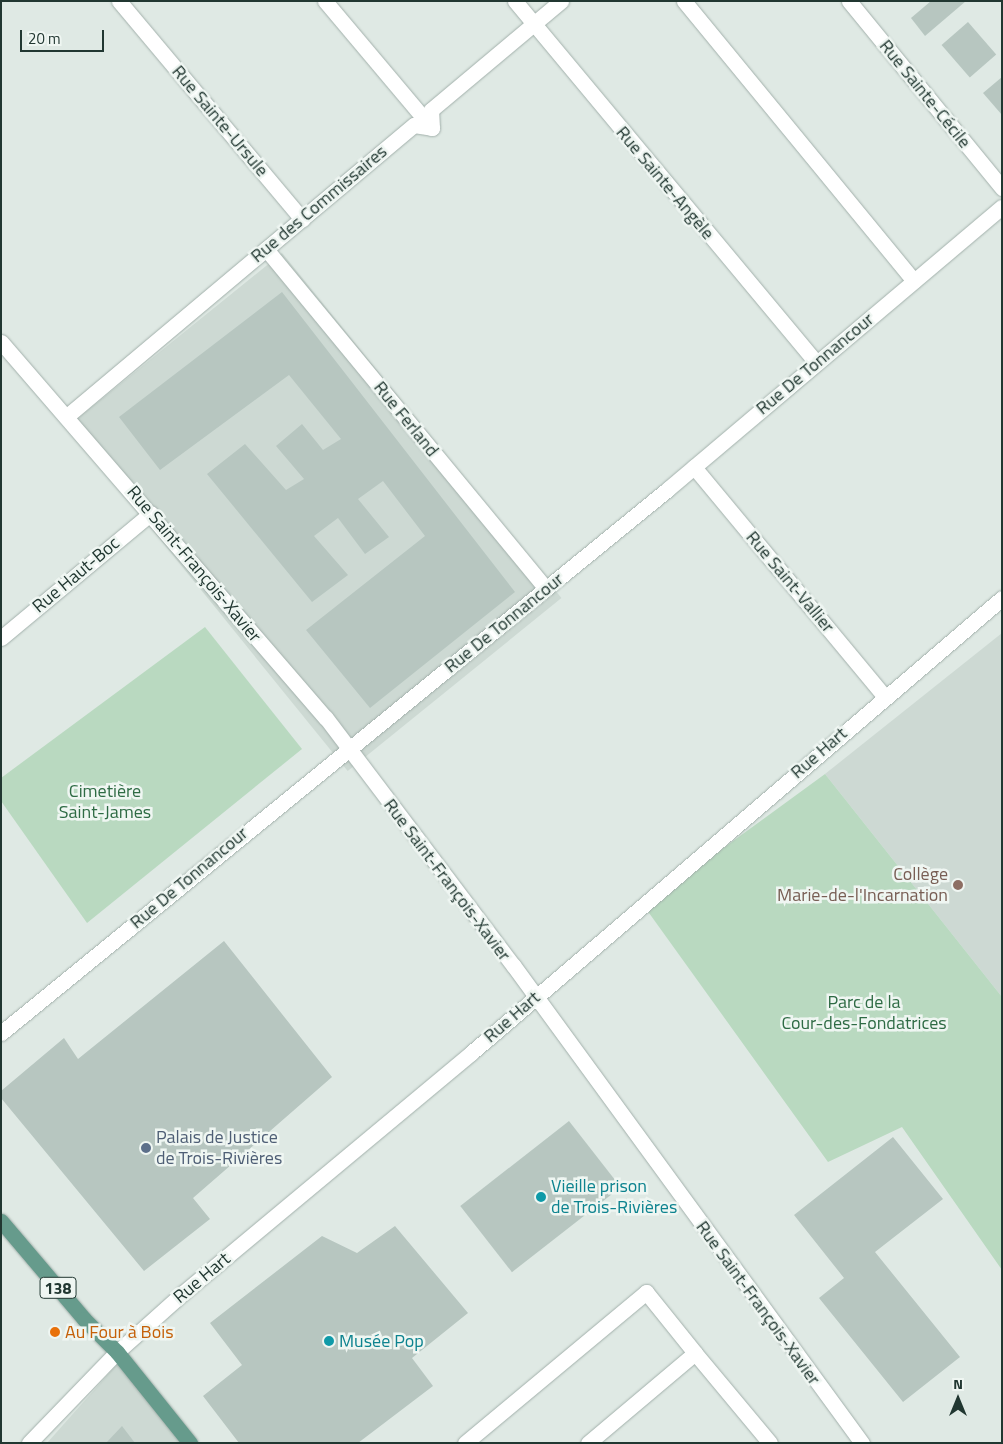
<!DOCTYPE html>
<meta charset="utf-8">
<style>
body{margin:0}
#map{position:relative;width:1003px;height:1444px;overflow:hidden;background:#dfe9e4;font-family:"Titillium Web",sans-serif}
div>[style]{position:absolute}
.built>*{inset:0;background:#cdd9d3;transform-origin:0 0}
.green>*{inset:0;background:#b9d9c0}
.building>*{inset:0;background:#b7c6c0;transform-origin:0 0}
.roads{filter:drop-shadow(0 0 1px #a2b0ab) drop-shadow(0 0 1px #a2b0ab)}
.minor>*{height:15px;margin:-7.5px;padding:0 7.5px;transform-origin:7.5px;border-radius:7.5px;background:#fff}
.major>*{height:15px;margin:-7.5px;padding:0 7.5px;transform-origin:7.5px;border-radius:7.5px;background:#669b8c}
.dots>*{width:14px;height:14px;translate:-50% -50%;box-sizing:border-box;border:2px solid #eff6f2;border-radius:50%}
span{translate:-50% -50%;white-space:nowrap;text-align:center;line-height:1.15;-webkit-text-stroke:5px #eff6f2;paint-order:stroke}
.shield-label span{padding:1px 4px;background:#eff6f2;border:1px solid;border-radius:4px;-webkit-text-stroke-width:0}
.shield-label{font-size:16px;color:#213731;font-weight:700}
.street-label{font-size:18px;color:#213731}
.park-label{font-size:18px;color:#2e6b44}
.education-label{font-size:18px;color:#785e54}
.right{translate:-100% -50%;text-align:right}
.service-label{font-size:18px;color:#4e5e75}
.left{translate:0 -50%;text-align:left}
.culture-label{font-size:18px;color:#0d838f}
.food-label{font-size:18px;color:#c56008}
.frame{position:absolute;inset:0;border:2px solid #213731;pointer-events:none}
.north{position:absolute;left:933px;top:1374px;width:50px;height:50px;-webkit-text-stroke:4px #eff6f2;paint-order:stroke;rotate:0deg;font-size:14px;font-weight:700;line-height:20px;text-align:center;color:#213731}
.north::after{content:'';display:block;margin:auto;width:18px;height:22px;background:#213731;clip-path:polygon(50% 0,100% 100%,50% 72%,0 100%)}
.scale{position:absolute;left:20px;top:30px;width:84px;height:22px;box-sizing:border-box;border:2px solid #213731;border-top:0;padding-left:6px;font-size:15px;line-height:18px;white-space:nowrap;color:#213731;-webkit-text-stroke:4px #eff6f2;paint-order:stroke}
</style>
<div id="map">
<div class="built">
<div style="left:282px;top:253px;width:444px;height:275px;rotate:51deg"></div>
<div style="clip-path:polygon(1002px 633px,1002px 997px,825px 774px)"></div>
<div style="clip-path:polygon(119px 1362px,180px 1443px,47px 1443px)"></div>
</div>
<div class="green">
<div style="clip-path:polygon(205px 627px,302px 749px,87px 923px,1px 801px,1px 778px)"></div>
<div style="clip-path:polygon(825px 774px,1002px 997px,1002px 1270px,902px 1127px,828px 1162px,644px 906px)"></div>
</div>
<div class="building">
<div style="clip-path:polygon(931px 1px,966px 1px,925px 36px,911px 18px)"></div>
<div style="left:968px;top:22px;width:43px;height:35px;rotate:49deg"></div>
<div style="clip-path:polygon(1002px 77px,1002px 115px,983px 93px)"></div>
<div style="clip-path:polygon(282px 292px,515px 592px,370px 708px,306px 630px,425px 536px,383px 481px,358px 499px,389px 537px,365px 554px,338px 518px,314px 536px,348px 575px,312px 602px,207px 474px,245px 444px,286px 490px,304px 479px,276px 446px,302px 424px,323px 450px,341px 439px,289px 375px,160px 470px,119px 417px)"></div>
<div style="clip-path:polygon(224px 941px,332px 1077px,193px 1198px,210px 1219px,144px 1271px,1px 1098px,1px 1091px,64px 1038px,78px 1059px)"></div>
<div style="left:569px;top:1121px;width:84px;height:138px;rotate:52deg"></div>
<div style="clip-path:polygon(893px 1137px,943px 1199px,875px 1252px,960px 1357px,903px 1402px,819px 1298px,844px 1278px,794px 1215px)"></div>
<div style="clip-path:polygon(395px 1226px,468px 1313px,412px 1358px,433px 1386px,358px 1443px,239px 1443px,203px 1396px,242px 1365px,210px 1323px,322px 1236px,357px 1253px)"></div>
<div style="clip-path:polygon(122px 1426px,135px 1443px,106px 1443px)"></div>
</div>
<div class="roads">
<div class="minor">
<div style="left:119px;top:1px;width:285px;rotate:50deg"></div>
<div style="left:325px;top:1px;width:166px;rotate:49.9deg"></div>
<div style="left:515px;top:1px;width:471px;rotate:50.2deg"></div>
<div style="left:684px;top:1px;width:362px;rotate:50.6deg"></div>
<div style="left:849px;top:1px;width:242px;rotate:50.7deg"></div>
<div style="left:266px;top:249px;width:440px;rotate:50.5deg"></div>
<div style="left:1px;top:342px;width:497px;rotate:49.2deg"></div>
<div style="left:326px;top:718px;width:310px;rotate:52.9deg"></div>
<div style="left:513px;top:965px;width:592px;rotate:53.87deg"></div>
<div style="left:67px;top:416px;width:453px;rotate:-40deg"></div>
<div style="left:414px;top:125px;width:18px;rotate:9deg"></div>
<div style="left:432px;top:128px;width:18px;rotate:-93deg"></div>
<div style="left:431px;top:110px;width:170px;rotate:-40deg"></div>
<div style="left:694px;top:467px;width:299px;rotate:50.3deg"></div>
<div style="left:1px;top:638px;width:195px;rotate:-39.8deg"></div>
<div style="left:1px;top:1033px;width:861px;rotate:-39.2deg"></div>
<div style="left:668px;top:489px;width:437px;rotate:-40.2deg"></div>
<div style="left:695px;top:1353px;width:117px;rotate:50.2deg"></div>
<div style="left:29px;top:1443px;width:127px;rotate:-46deg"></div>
<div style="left:117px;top:1352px;width:89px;rotate:-41.8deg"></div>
<div style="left:183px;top:1293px;width:375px;rotate:-39.8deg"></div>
<div style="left:471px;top:1053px;width:699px;rotate:-40.59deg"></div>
<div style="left:465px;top:1443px;width:236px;rotate:-39.8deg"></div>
<div style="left:646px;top:1292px;width:78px;rotate:51.2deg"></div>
<div style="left:695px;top:1353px;width:140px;rotate:139.9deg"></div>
</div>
<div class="major">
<div style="left:1px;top:1221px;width:128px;rotate:49.7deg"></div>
<div style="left:84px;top:1319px;width:47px;rotate:45deg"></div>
<div style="left:117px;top:1352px;width:117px;rotate:51.3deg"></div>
</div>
</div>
<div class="dots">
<div style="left:958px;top:885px;background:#8d6e63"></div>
<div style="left:146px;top:1148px;background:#5c6f8a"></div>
<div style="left:541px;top:1197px;background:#0f9aa8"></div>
<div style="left:55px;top:1332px;background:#e8710a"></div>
<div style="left:329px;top:1341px;background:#0f9aa8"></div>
</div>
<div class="shield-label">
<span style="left:58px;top:1288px">138</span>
</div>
<div class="street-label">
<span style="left:925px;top:94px;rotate:51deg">Rue Sainte-Cécile</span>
<span style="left:220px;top:121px;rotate:50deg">Rue Sainte-Ursule</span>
<span style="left:665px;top:183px;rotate:50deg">Rue Sainte-Angèle</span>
<span style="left:319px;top:204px;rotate:-40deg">Rue des Commissaires</span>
<span style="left:815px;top:364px;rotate:-40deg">Rue De Tonnancour</span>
<span style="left:406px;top:419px;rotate:51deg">Rue Ferland</span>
<span style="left:194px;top:564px;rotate:50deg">Rue Saint-François-Xavier</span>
<span style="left:76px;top:575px;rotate:-40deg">Rue Haut-Boc</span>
<span style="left:790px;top:582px;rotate:50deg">Rue Saint-Vallier</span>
<span style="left:504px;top:623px;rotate:-39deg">Rue De Tonnancour</span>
<span style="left:819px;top:753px;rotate:-41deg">Rue Hart</span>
<span style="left:189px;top:878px;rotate:-40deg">Rue De Tonnancour</span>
<span style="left:447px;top:880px;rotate:53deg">Rue Saint-François-Xavier</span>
<span style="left:512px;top:1017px;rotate:-41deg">Rue Hart</span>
<span style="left:202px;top:1278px;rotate:-40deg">Rue Hart</span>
<span style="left:758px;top:1303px;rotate:54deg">Rue Saint-François-Xavier</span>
</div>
<div class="park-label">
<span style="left:105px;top:802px">Cimetière<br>Saint-James</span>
<span style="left:864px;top:1013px">Parc de la<br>Cour-des-Fondatrices</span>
</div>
<div class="education-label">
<span class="right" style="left:948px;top:885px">Collège<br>Marie-de-l'Incarnation</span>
</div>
<div class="service-label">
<span class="left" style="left:156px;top:1148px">Palais de Justice<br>de Trois-Rivières</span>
</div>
<div class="culture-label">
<span class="left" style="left:551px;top:1197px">Vieille prison<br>de Trois-Rivières</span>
<span class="left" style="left:339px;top:1341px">Musée Pop</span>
</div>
<div class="food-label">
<span class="left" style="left:65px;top:1332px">Au Four à Bois</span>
</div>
<div class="frame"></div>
<div class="north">N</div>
<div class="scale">20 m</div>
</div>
